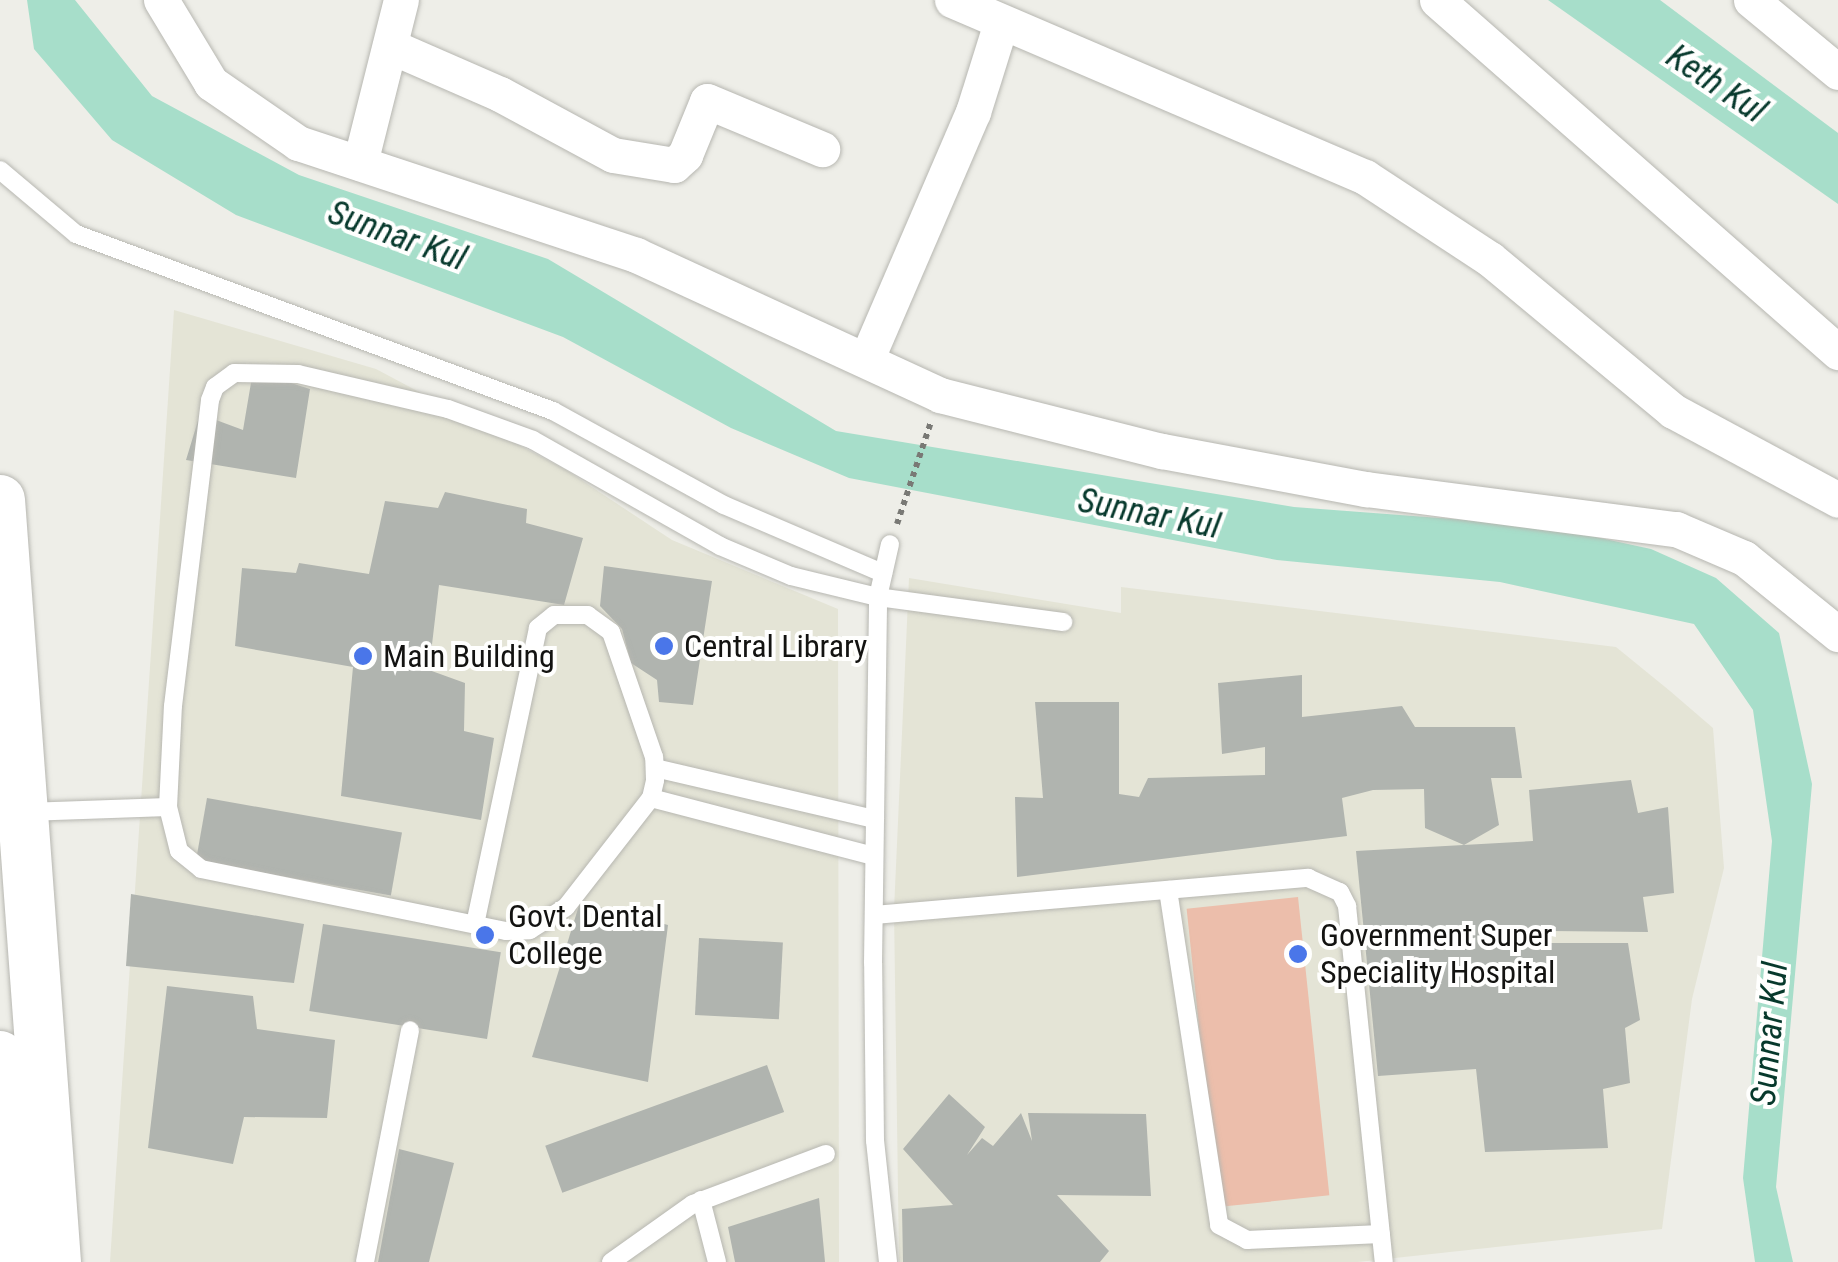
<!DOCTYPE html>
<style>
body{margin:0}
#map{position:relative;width:1838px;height:1262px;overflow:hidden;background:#eeeee8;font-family:"Roboto Condensed",sans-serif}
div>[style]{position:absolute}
.built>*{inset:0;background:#e4e4d6}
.green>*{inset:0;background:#ecbeab;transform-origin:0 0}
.water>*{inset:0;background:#a7deca}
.building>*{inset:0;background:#b0b4af;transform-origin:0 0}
.path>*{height:6px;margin-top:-3px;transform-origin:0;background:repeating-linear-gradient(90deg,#797975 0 5px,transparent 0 10px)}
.roads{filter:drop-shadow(0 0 2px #b7b7b1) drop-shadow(0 0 2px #b7b7b1)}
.lane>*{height:18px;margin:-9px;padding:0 9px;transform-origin:9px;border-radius:9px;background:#fff}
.street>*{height:35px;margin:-17.5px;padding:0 17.5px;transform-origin:17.5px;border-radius:17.5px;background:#fff}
.secondary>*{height:50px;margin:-25px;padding:0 25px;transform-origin:25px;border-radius:25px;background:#fff}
.dots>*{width:28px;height:28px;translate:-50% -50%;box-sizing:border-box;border:5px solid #fffffe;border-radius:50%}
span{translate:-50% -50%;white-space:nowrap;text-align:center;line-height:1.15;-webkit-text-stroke:8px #fffffe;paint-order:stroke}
.poi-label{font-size:32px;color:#131311}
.left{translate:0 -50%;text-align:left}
.water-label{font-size:35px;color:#07392c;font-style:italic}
</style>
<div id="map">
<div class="built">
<div style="clip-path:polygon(174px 310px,376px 369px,566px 470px,672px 540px,838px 609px,839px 1262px,110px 1262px)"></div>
<div style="clip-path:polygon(909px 578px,1121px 613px,1121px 587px,1616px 647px,1670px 691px,1713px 728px,1724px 868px,1692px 999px,1662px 1229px,1358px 1262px,899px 1262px,894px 910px)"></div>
</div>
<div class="green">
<div style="left:1298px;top:897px;width:300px;height:112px;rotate:84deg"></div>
</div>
<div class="water">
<div style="clip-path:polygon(27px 0,75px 0,152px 96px,299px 175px,548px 259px,836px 431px,1294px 507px,1545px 526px,1651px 549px,1716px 578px,1779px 633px,1812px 784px,1776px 1187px,1793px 1262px,1755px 1262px,1743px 1178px,1772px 841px,1753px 710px,1694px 624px,1500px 582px,1277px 560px,849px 478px,731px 428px,563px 337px,236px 215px,112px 140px,34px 49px)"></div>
<div style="clip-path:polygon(1548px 0,1660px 0,1838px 133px,1838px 204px)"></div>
</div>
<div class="building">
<div style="clip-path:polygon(253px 371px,310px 389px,296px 478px,186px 460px,200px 414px,243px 430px)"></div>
<div style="clip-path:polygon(445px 492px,527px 509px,526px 523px,583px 538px,564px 605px,439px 585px,429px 670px,465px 683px,464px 731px,494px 738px,481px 820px,341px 796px,353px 667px,235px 646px,242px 568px,296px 573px,299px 563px,369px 574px,385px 501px,438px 508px)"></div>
<div style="clip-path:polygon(604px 566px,712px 581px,693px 705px,659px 702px,657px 680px,631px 663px,622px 629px,600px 606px)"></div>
<div style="clip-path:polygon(1302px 675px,1302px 717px,1402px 706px,1415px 727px,1515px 727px,1522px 778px,1491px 778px,1499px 825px,1464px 845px,1425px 828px,1424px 789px,1373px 790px,1342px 798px,1347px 836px,1017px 877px,1015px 797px,1043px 798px,1035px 702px,1119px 702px,1119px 794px,1139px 797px,1148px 778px,1265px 775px,1265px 747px,1222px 754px,1218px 683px)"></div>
<div style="clip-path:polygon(1631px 780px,1638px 813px,1668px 807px,1674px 893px,1643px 897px,1648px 932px,1551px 931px,1549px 943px,1628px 943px,1640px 1020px,1625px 1028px,1630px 1083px,1603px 1089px,1608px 1148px,1485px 1152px,1476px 1069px,1378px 1076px,1356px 851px,1533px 841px,1529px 790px)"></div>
<div style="left:207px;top:798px;width:198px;height:64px;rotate:10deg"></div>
<div style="clip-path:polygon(131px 894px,304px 924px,294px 983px,126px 966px)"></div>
<div style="clip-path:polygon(580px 902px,668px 925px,648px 1082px,532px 1057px)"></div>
<div style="left:323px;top:924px;width:180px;height:88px;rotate:9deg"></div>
<div style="left:699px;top:938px;width:84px;height:77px;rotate:3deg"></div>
<div style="clip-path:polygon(167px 986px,253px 996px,257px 1029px,335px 1040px,327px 1118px,244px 1117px,233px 1164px,148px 1148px)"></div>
<div style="left:767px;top:1065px;width:50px;height:236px;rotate:70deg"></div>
<div style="clip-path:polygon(949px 1094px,985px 1127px,967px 1155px,982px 1138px,993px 1146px,1021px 1113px,1032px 1141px,1028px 1113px,1146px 1114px,1151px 1196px,1057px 1195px,1109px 1251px,1100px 1262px,903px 1262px,902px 1209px,953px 1205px,903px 1149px)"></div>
<div style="clip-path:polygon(399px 1149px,454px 1163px,429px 1262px,378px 1262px)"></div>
<div style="clip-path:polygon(819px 1198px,825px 1262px,735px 1262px,728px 1227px)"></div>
</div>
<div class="path">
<div style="left:897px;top:524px;width:108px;rotate:-71.6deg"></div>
</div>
<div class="roads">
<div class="lane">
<div style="left:0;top:170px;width:99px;rotate:40.1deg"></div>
<div style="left:76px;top:234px;width:509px;rotate:20.36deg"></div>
<div style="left:553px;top:411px;width:195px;rotate:28.8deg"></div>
<div style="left:724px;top:505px;width:173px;rotate:23.2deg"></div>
<div style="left:655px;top:768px;width:226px;rotate:13.1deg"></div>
<div style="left:651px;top:798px;width:230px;rotate:14.6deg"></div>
<div style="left:168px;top:807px;width:101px;rotate:-87.2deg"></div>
<div style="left:173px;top:706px;width:308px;rotate:-83.1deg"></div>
<div style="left:210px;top:400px;width:14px;rotate:-69deg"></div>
<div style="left:215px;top:387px;width:24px;rotate:-36deg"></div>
<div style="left:234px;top:373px;width:64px;rotate:0.9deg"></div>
<div style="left:298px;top:374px;width:154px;rotate:13.1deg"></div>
<div style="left:448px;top:409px;width:90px;rotate:20deg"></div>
<div style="left:533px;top:440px;width:215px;rotate:29.5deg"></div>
<div style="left:720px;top:546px;width:77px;rotate:22.9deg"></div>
<div style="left:791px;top:576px;width:89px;rotate:13.6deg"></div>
<div style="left:878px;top:597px;width:187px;rotate:7.7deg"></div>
<div style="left:26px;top:812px;width:142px;rotate:-2deg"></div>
<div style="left:168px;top:807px;width:45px;rotate:76deg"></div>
<div style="left:179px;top:851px;width:28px;rotate:39deg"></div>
<div style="left:201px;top:869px;width:311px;rotate:11.5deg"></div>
<div style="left:506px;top:931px;width:24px;rotate:-2deg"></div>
<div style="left:530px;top:930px;width:43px;rotate:-32.6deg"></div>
<div style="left:566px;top:907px;width:138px;rotate:-52.1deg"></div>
<div style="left:651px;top:798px;width:18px;rotate:-77deg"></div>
<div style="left:655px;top:780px;width:23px;rotate:-92deg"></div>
<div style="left:654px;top:757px;width:132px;rotate:-109deg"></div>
<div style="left:611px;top:632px;width:29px;rotate:-144deg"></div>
<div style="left:588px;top:615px;width:34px;rotate:180deg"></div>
<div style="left:554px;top:615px;width:21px;rotate:141deg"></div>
<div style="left:538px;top:628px;width:303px;rotate:102deg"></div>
<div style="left:1168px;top:890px;width:339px;rotate:81.3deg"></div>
<div style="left:1219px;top:1225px;width:32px;rotate:28deg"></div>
<div style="left:1247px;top:1240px;width:134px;rotate:-2.6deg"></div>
<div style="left:874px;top:915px;width:436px;rotate:-4.9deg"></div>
<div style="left:1308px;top:878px;width:35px;rotate:24deg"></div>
<div style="left:1340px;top:892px;width:16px;rotate:63deg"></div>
<div style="left:1347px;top:906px;width:358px;rotate:84.1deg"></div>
<div style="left:701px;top:1200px;width:64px;rotate:75.5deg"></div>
<div style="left:365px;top:1262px;width:236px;rotate:-79deg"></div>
<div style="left:611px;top:1262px;width:100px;rotate:-35.3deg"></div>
<div style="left:693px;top:1204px;width:142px;rotate:-20.6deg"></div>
<div style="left:888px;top:1262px;width:122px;rotate:-96.1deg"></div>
<div style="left:875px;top:1141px;width:178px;rotate:-90.6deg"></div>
<div style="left:873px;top:963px;width:366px;rotate:-89.2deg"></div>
<div style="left:878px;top:597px;width:54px;rotate:-77.2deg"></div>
</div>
<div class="street">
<div style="left:161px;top:0;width:97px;rotate:58.9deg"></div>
<div style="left:211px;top:83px;width:106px;rotate:34.6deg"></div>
<div style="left:298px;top:143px;width:356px;rotate:18.3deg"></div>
<div style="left:636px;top:255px;width:335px;rotate:24.7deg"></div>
<div style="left:940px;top:395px;width:229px;rotate:14.2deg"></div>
<div style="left:1162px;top:451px;width:208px;rotate:10.6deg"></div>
<div style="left:1366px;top:489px;width:313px;rotate:7.4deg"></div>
<div style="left:1676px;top:529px;width:74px;rotate:23.1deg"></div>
<div style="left:1744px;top:558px;width:121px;rotate:39deg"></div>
<div style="left:952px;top:0;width:449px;rotate:23.2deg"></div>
<div style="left:1365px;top:177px;width:149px;rotate:33.3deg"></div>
<div style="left:1490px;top:259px;width:238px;rotate:39.7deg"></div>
<div style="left:1673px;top:411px;width:187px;rotate:28.3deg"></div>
<div style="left:1437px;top:0;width:534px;rotate:41.28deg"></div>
<div style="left:1751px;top:0;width:113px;rotate:39.6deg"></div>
<div style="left:390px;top:46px;width:120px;rotate:23.6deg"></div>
<div style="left:500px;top:94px;width:128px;rotate:28.4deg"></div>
<div style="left:613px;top:155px;width:62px;rotate:9.3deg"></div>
<div style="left:674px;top:165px;width:15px;rotate:-42deg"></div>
<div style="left:685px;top:155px;width:58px;rotate:-67.8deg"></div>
<div style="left:707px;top:101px;width:125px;rotate:22.7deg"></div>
<div style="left:360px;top:163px;width:168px;rotate:-75.9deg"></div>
<div style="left:867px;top:358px;width:268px;rotate:-66.7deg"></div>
<div style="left:973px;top:112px;width:90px;rotate:-72.6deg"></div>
</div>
<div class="secondary">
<div style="left:0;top:500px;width:764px;rotate:85.8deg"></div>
<div style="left:0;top:1056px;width:207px;rotate:85.3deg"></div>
</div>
</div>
<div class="dots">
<div style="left:664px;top:646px;background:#4a76e9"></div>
<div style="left:363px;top:656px;background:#4a76e9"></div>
<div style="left:485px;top:935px;background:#4a76e9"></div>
<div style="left:1298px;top:954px;background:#4a76e9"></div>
</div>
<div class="poi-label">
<span class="left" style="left:684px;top:646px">Central Library</span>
<span class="left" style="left:383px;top:656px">Main Building</span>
<span class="left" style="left:508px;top:935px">Govt. Dental<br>College</span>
<span class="left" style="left:1320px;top:954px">Government Super<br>Speciality Hospital</span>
</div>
<div class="water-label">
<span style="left:1716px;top:84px;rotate:34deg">Keth Kul</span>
<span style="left:397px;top:236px;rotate:20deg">Sunnar Kul</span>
<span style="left:1149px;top:514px;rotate:11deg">Sunnar Kul</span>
<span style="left:1770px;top:1034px;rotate:-85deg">Sunnar Kul</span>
</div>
</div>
